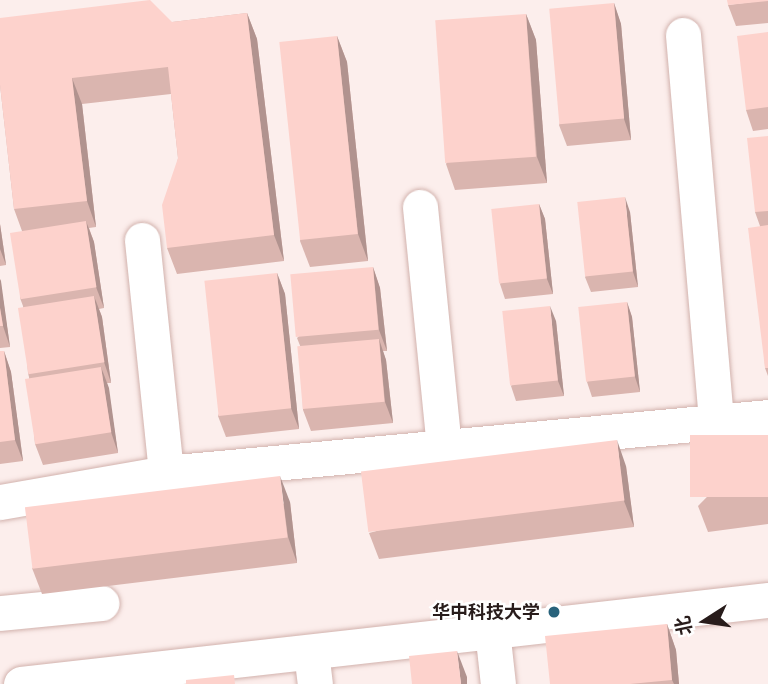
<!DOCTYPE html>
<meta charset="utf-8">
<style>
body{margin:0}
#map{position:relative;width:768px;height:684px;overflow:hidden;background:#fceeec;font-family:Inter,"Noto Sans SC",sans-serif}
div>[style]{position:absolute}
.roads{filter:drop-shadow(0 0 2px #d2b2ad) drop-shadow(0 0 2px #d2b2ad)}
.minor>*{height:35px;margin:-17.5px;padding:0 17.5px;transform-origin:17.5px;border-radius:17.5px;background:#fff}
.wall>*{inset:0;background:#dab5af}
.shaded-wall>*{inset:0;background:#b1938f}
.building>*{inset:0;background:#fdd2cc;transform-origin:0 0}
.dots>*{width:19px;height:19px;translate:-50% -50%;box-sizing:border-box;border:4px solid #fff;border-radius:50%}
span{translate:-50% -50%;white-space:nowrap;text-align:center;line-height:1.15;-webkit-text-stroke:5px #fff;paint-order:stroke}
.poi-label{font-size:18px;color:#281c1b;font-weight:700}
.right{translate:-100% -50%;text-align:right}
.north{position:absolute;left:670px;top:586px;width:70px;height:70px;-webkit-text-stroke:5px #fff;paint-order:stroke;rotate:258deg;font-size:19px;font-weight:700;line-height:28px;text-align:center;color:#281c1b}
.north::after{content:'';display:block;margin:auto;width:24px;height:32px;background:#281c1b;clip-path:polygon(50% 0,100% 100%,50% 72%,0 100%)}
</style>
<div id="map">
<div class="roads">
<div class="minor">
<div style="left:683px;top:35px;width:387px;rotate:85.1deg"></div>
<div style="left:420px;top:207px;width:241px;rotate:84.3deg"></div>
<div style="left:142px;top:240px;width:234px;rotate:84.1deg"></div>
<div style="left:0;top:502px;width:169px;rotate:-9.9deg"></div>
<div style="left:166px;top:473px;width:605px;rotate:-5.31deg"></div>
<div style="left:0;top:613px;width:102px;rotate:-5.6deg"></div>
<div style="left:492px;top:630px;width:54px;rotate:83.7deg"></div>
<div style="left:311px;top:652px;width:32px;rotate:83deg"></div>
<div style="left:21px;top:684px;width:752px;rotate:-6.42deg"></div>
</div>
</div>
<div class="wall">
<div style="clip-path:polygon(768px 0,768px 23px,736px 26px,728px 5px)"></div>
<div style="clip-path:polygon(614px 3px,621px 24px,631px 140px,567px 146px,559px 125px)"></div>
<div style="clip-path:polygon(247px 13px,257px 39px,284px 261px,177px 274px,167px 248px,178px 158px,171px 94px,82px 104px,96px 227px,89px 228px,94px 242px,104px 308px,99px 309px,102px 317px,111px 383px,107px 383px,118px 453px,43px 465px,35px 444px,29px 377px,28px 373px,23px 306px,20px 298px,22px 231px,14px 209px,0 85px,172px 22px)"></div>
<div style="clip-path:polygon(526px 14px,536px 40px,547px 183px,455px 190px,446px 164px)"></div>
<div style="clip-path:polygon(768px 32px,768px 129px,753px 131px,746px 110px)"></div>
<div style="clip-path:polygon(337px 36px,347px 62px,368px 261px,310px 267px,300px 241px)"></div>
<div style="clip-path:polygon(768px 136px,768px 376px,765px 368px,760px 226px,755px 212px)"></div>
<div style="clip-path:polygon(539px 204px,545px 219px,553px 294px,505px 299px,500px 284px)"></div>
<div style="clip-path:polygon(630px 212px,638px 287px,591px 292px,585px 277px)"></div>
<div style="clip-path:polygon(0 224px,6px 265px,0 266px)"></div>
<div style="clip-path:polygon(373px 267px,380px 288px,387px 351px,383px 351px,386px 360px,393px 423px,311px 431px,303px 410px,301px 348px,297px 338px)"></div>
<div style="clip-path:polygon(277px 273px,285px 294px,299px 429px,226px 437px,218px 416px)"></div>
<div style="clip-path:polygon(0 279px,10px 347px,0 348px)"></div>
<div style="clip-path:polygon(627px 302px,632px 317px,640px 392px,592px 397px,587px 382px)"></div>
<div style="clip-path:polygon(556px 321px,564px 396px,516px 401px,511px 386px)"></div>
<div style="clip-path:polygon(0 351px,4px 351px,11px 372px,23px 461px,0 464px)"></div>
<div style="clip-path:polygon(768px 435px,768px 524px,708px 532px,698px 506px)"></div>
<div style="clip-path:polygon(626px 466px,634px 527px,379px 559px,369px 533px)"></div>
<div style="clip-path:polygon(290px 502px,297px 563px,42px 594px,32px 568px)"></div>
<div style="clip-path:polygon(667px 624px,676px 650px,679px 684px,550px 684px)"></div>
</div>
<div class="shaded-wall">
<div style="clip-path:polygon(614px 3px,621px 24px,631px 140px,624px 119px)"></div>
<div style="clip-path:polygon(247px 13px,257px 39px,284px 261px,274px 235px)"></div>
<div style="clip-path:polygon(526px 14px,536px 40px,547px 183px,537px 157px)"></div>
<div style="clip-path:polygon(337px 36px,347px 62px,368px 261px,358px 234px)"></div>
<div style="clip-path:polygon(72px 78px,82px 104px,96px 227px,87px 201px)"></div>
<div style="clip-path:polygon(625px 197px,630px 212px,638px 287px,633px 272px)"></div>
<div style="clip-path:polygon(539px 204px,545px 219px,553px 294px,547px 279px)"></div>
<div style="clip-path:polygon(86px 221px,94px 242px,104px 308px,96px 287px)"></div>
<div style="clip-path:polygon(0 224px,6px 265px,0 249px)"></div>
<div style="clip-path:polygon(373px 267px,380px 288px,387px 351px,379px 330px)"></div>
<div style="clip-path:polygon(277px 273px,285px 294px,299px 429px,291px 408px)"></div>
<div style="clip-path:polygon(0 279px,1px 281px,10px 347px,3px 326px,0 308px)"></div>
<div style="clip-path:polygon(94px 296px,102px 317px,111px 383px,104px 362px)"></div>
<div style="clip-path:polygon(627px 302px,632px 317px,640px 392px,635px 377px)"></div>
<div style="clip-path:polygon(550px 306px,556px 321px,564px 396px,558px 381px)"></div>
<div style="clip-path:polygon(379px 339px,386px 360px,393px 423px,385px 402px)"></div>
<div style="clip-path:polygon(4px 351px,11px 372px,23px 461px,15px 440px)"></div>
<div style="clip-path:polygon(101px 367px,109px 388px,118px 453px,111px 432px)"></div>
<div style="clip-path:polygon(617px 440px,626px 466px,634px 527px,624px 501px)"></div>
<div style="clip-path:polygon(280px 476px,290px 502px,297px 563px,288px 537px)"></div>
<div style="clip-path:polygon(667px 624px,676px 650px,679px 684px,674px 684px,672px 680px)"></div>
<div style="clip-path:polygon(457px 651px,467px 677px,467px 684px,461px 684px)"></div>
</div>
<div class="building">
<div style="clip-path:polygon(150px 0,172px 22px,247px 13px,274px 235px,167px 248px,162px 205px,178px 158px,168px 67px,72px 78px,87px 201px,14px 209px,0 85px,0 18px)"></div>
<div style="clip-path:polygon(727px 0,768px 0,768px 1px,728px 5px)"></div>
<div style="left:614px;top:3px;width:116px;height:65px;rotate:85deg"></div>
<div style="left:526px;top:14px;width:143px;height:91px;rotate:86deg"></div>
<div style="clip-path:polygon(768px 32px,768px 107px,746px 110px,737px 36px)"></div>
<div style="left:337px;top:36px;width:199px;height:58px;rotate:84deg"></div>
<div style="clip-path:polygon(768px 136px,768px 211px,755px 212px,747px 138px)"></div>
<div style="left:625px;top:197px;width:75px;height:48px;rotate:84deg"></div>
<div style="left:539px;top:204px;width:75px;height:48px;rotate:84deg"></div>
<div style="left:86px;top:221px;width:67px;height:77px;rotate:81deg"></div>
<div style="clip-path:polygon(768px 225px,768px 368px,765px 368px,748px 228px)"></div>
<div style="left:373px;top:267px;width:63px;height:83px;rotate:85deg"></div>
<div style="left:277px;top:273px;width:136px;height:73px;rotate:84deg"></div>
<div style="left:94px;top:296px;width:67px;height:77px;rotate:81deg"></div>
<div style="left:627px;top:302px;width:75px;height:49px;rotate:84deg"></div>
<div style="left:550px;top:306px;width:75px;height:48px;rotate:84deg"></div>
<div style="clip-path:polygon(0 308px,3px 326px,0 326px)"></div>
<div style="left:379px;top:339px;width:63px;height:82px;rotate:85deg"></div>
<div style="clip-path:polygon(0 351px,4px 351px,15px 440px,0 442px)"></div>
<div style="left:101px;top:367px;width:66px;height:77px;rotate:81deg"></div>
<div style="left:768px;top:435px;width:62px;height:78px;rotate:90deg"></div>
<div style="left:617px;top:440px;width:61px;height:258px;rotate:83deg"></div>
<div style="left:280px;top:476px;width:62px;height:257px;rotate:83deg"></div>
<div style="clip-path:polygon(667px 624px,672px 680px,630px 684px,550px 684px,545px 636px)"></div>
<div style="clip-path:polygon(457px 651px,461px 684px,412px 684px,409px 656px)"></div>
<div style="clip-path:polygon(234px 675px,235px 684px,186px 684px,186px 680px)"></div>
</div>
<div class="dots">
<div style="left:554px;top:612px;background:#28627b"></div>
</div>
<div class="poi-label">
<span class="right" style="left:540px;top:612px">华中科技大学</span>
</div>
<div class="north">北</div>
</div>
